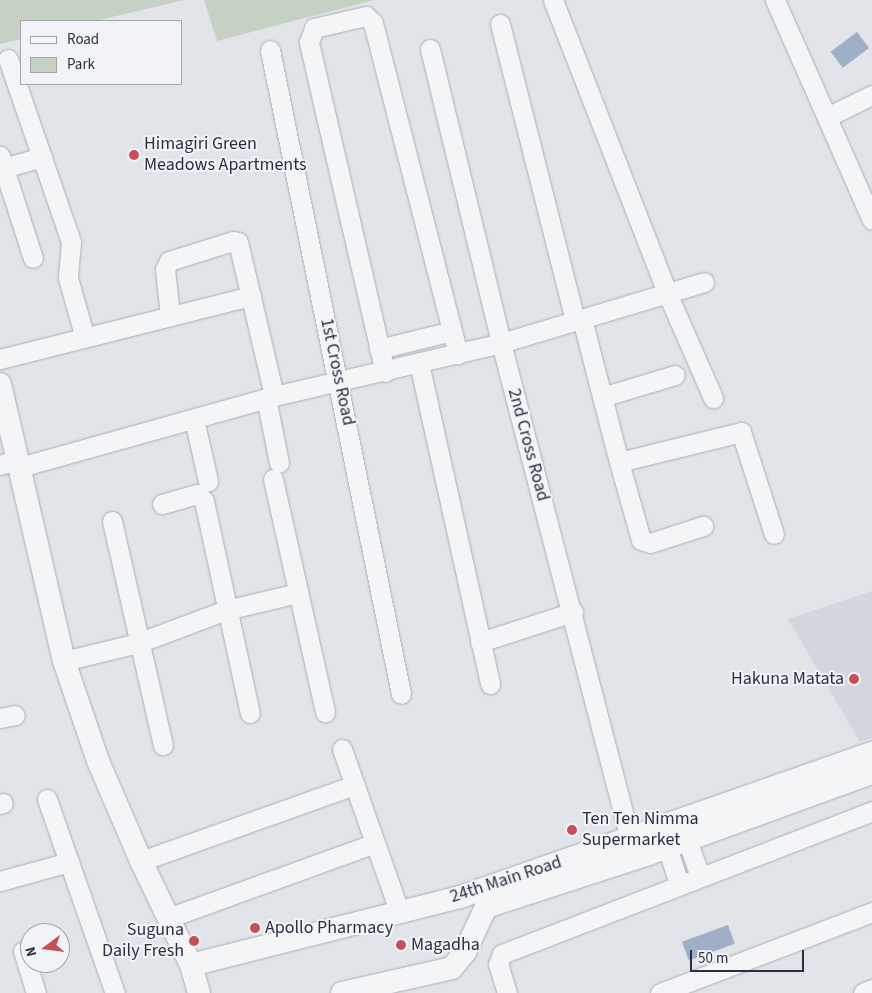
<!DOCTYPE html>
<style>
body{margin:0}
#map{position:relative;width:872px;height:993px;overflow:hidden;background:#e1e4e9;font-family:"Source Sans 3",sans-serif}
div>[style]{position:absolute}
.built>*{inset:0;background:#d3d6de}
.green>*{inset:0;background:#c5d2c3}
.water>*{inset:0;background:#9eafc7;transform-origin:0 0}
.roads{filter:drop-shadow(0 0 1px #aaaeb6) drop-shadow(0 0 1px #aaaeb6)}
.minor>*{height:19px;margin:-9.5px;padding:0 9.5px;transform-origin:9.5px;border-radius:9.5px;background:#f4f5f7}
.tertiary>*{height:22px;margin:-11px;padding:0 11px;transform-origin:11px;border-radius:11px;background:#f4f5f7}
.dots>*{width:14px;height:14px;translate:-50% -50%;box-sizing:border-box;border:2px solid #f1f3f6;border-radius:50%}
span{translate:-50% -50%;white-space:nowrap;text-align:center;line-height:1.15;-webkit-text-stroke:4px #f1f3f6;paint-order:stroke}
.poi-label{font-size:18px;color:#2a3040}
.left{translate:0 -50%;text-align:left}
.right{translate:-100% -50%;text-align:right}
.street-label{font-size:18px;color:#2a3040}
.legend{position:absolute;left:20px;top:20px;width:162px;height:65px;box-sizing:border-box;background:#f1f3f6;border:1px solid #a1a5ad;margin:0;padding:6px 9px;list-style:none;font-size:15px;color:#2a3040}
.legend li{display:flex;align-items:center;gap:10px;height:25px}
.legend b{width:25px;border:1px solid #a1a5ad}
.north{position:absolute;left:20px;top:923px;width:50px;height:50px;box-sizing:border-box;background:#f1f3f6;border:1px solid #a1a5ad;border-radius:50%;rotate:255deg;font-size:14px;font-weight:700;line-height:20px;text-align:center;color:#2a3040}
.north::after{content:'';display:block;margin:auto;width:18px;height:22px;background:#c64e56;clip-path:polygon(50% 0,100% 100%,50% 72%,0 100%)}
.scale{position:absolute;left:690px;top:950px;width:114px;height:22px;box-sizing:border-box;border:2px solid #2a3040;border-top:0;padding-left:6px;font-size:15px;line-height:18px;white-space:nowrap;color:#2a3040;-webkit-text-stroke:4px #f1f3f6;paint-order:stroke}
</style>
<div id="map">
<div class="built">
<div style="clip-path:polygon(872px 591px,872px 738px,860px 742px,788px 619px)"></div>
</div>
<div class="green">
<div style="clip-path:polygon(0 0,184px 0,95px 21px,21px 21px,21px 39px,0 44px)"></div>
<div style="clip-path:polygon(204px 0,374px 0,217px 41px)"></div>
</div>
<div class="water">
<div style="left:857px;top:32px;width:20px;height:33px;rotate:53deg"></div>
<div style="left:728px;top:925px;width:20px;height:49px;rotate:70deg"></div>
</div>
<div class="roads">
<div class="minor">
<div style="left:553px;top:0;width:314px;rotate:68.7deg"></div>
<div style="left:667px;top:293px;width:115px;rotate:66.3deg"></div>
<div style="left:775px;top:0;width:240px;rotate:66.2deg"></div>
<div style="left:500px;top:24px;width:306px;rotate:75.8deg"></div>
<div style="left:430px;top:49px;width:302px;rotate:76.4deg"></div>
<div style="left:501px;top:343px;width:513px;rotate:75.42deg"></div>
<div style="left:270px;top:50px;width:657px;rotate:78.5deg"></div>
<div style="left:8px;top:59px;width:194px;rotate:71deg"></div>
<div style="left:71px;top:242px;width:36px;rotate:95deg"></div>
<div style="left:68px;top:278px;width:62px;rotate:74.2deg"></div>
<div style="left:827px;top:117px;width:50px;rotate:-26.1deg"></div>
<div style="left:0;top:156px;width:107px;rotate:72.1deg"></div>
<div style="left:0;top:169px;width:44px;rotate:-15.9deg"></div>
<div style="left:170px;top:316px;width:47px;rotate:-96.1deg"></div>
<div style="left:165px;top:269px;width:9px;rotate:-63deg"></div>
<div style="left:169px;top:261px;width:67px;rotate:-17.4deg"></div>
<div style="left:233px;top:241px;width:5px;rotate:11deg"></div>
<div style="left:238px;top:242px;width:158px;rotate:76.8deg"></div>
<div style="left:582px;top:319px;width:148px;rotate:75.5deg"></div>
<div style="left:619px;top:462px;width:126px;rotate:-13.8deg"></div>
<div style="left:741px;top:432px;width:107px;rotate:72.1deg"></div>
<div style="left:379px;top:349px;width:75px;rotate:-13.9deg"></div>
<div style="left:0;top:359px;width:259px;rotate:-14.1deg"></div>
<div style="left:419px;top:363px;width:329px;rotate:77.5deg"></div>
<div style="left:385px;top:372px;width:339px;rotate:-103deg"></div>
<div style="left:309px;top:42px;width:15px;rotate:-70deg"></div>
<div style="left:314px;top:28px;width:53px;rotate:-13deg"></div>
<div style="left:366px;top:16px;width:10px;rotate:45deg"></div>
<div style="left:373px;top:23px;width:342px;rotate:75.6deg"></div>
<div style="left:602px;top:397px;width:76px;rotate:-16.8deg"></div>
<div style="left:266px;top:398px;width:66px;rotate:78.7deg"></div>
<div style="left:194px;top:419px;width:64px;rotate:77.3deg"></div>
<div style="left:619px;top:462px;width:81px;rotate:74.2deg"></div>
<div style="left:641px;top:540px;width:9px;rotate:18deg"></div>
<div style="left:650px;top:543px;width:56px;rotate:-17.8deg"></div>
<div style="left:0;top:465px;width:19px;rotate:-18deg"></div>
<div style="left:20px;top:467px;width:264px;rotate:-15.6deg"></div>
<div style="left:274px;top:396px;width:233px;rotate:-13.1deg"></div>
<div style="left:501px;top:343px;width:212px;rotate:-16.7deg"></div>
<div style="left:273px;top:479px;width:239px;rotate:77.4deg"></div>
<div style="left:162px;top:504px;width:36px;rotate:-16deg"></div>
<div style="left:197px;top:494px;width:10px;rotate:45deg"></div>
<div style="left:204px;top:501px;width:217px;rotate:77.8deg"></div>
<div style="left:112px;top:521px;width:230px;rotate:77.2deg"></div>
<div style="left:480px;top:642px;width:98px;rotate:-17.9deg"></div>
<div style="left:64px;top:661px;width:76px;rotate:-13.7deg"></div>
<div style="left:138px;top:643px;width:94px;rotate:-20.6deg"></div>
<div style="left:226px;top:610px;width:74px;rotate:-13.3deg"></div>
<div style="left:0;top:718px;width:15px;rotate:-11deg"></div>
<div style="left:342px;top:749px;width:172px;rotate:70.6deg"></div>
<div style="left:47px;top:799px;width:67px;rotate:70.8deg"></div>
<div style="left:0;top:804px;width:3px;rotate:-18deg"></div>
<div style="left:687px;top:840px;width:38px;rotate:70deg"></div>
<div style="left:667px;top:847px;width:39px;rotate:72deg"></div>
<div style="left:141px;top:861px;width:227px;rotate:-19.6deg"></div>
<div style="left:0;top:881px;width:72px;rotate:-15.4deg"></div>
<div style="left:69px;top:862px;width:139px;rotate:70.7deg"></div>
<div style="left:168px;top:918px;width:220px;rotate:-19.9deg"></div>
<div style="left:23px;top:951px;width:44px;rotate:72.8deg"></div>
<div style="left:507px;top:993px;width:30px;rotate:-107deg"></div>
<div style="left:498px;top:964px;width:11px;rotate:-68deg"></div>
<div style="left:502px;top:954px;width:397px;rotate:-21.1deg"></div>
<div style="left:660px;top:993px;width:227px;rotate:-20.9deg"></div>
<div style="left:863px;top:993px;width:10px;rotate:-24deg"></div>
</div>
<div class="tertiary">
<div style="left:0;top:384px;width:284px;rotate:77deg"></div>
<div style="left:64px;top:661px;width:106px;rotate:71.2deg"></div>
<div style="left:98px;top:761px;width:109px;rotate:66.7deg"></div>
<div style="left:141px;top:861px;width:115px;rotate:64.3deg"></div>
<div style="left:191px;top:965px;width:29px;rotate:74deg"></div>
<div style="left:191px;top:965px;width:277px;rotate:-14.2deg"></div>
<div style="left:460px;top:897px;width:436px;rotate:-19.3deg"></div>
<div style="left:342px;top:993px;width:113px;rotate:-12.8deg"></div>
<div style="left:452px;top:968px;width:21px;rotate:-51deg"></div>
<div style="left:465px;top:952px;width:50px;rotate:-65deg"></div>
<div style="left:486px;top:907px;width:171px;rotate:-18deg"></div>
<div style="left:649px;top:854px;width:237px;rotate:-20deg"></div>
</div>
</div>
<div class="dots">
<div style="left:134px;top:155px;background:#c64e56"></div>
<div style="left:854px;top:679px;background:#c64e56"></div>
<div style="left:572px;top:830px;background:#c64e56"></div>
<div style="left:255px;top:928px;background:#c64e56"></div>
<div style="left:194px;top:941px;background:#c64e56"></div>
<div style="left:401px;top:945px;background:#c64e56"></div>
</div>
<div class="poi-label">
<span class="left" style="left:144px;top:155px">Himagiri Green<br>Meadows Apartments</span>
<span class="right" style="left:844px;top:679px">Hakuna Matata</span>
<span class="left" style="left:582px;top:830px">Ten Ten Nimma<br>Supermarket</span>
<span class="left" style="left:265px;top:928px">Apollo Pharmacy</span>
<span class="right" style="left:184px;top:941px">Suguna<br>Daily Fresh</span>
<span class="left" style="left:411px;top:945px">Magadha</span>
</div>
<div class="street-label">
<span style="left:337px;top:372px;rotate:78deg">1st Cross Road</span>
<span style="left:528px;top:445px;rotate:75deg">2nd Cross Road</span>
<span style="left:506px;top:880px;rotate:-18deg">24th Main Road</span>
</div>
<ul class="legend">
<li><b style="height:6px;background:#f4f5f7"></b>Road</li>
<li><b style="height:14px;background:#c5d2c3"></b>Park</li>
</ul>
<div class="north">N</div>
<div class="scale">50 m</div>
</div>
